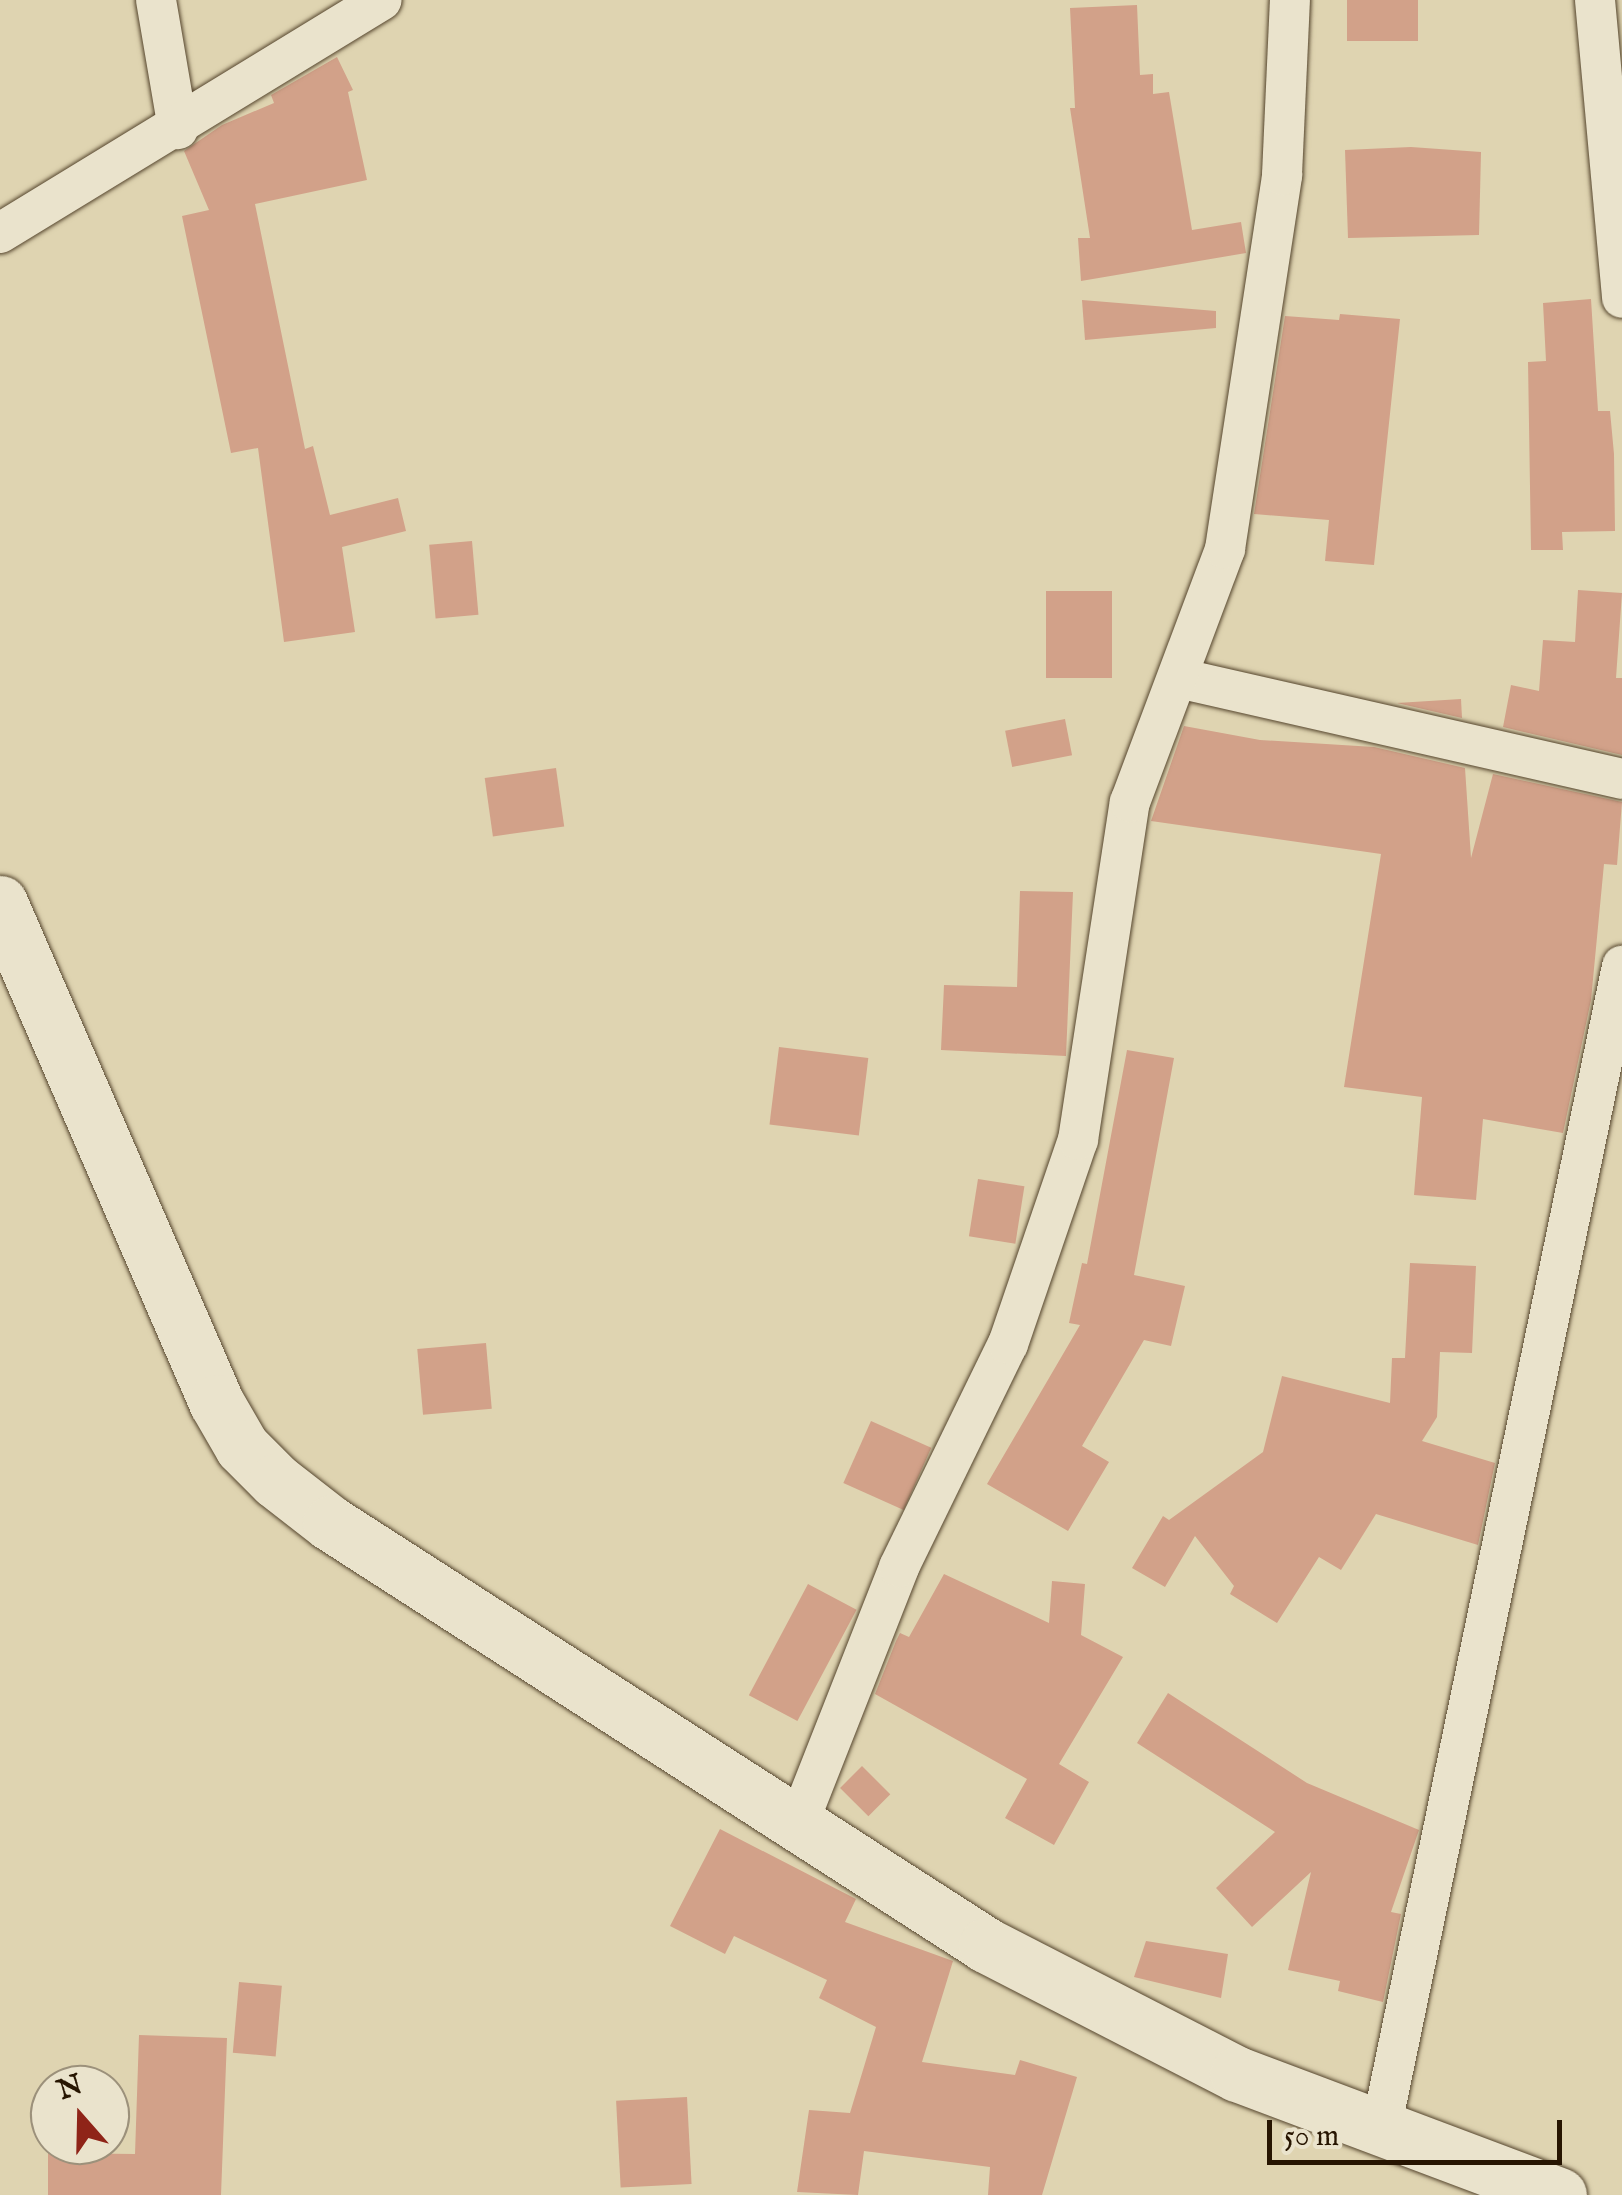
<!DOCTYPE html>
<style>
body{margin:0}
#map{position:relative;width:1622px;height:2195px;overflow:hidden;background:#dfd4b1;font-family:"IM FELL English",serif}
div>[style]{position:absolute}
.building>*{inset:0;background:#d2a189;transform-origin:0 0}
.roads{filter:drop-shadow(0 0 2px #55452d) drop-shadow(0 0 2px #55452d)}
.street>*{height:40px;margin:-20px;padding:0 20px;transform-origin:20px;border-radius:20px;background:#eae3cc}
.secondary>*{height:55px;margin:-27.5px;padding:0 27.5px;transform-origin:27.5px;border-radius:27.5px;background:#eae3cc}
span{translate:-50% -50%;white-space:nowrap;text-align:center;line-height:1.15;-webkit-text-stroke:9px #eae3cc;paint-order:stroke}
.north{position:absolute;left:30px;top:2065px;width:100px;height:100px;box-sizing:border-box;background:#eae3cc;border:2px solid #9c917b;border-radius:50%;rotate:340deg;font-size:28px;font-weight:700;line-height:40px;text-align:center;color:#271501}
.north::after{content:'';display:block;margin:auto;width:35px;height:45px;background:#8f2418;clip-path:polygon(50% 0,100% 100%,50% 72%,0 100%)}
.scale{position:absolute;left:1267px;top:2120px;width:295px;height:45px;box-sizing:border-box;border:5px solid #271501;border-top:0;padding-left:12px;font-size:30px;line-height:35px;white-space:nowrap;color:#271501;-webkit-text-stroke:8px #eae3cc;paint-order:stroke}
</style>
<div id="map">
<div class="building">
<div style="left:1347px;top:0;width:71px;height:41px"></div>
<div style="clip-path:polygon(1137px 5px,1140px 75px,1153px 74px,1153px 94px,1169px 92px,1192px 230px,1241px 222px,1246px 253px,1081px 281px,1078px 238px,1090px 238px,1070px 108px,1075px 108px,1070px 8px)"></div>
<div style="clip-path:polygon(337px 57px,353px 90px,348px 92px,367px 180px,255px 204px,305px 449px,313px 446px,330px 515px,398px 498px,406px 531px,342px 547px,355px 632px,284px 642px,258px 448px,231px 453px,182px 216px,209px 210px,184px 151px,222px 125px,274px 103px,271px 95px)"></div>
<div style="clip-path:polygon(1411px 147px,1481px 152px,1479px 235px,1348px 238px,1345px 150px)"></div>
<div style="clip-path:polygon(1591px 299px,1598px 411px,1610px 411px,1614px 454px,1615px 531px,1562px 532px,1563px 550px,1531px 550px,1528px 362px,1546px 361px,1543px 303px)"></div>
<div style="clip-path:polygon(1082px 300px,1216px 311px,1216px 328px,1085px 340px)"></div>
<div style="clip-path:polygon(1340px 314px,1400px 319px,1374px 565px,1325px 561px,1329px 520px,1254px 514px,1285px 316px,1339px 320px)"></div>
<div style="left:472px;top:541px;width:74px;height:43px;rotate:85deg"></div>
<div style="clip-path:polygon(1578px 590px,1622px 593px,1616px 678px,1622px 678px,1622px 755px,1503px 727px,1511px 685px,1539px 691px,1543px 640px,1575px 642px)"></div>
<div style="left:1112px;top:591px;width:87px;height:66px;rotate:90deg"></div>
<div style="clip-path:polygon(1461px 699px,1462px 718px,1397px 703px)"></div>
<div style="left:1065px;top:719px;width:37px;height:61px;rotate:79deg"></div>
<div style="clip-path:polygon(1184px 726px,1260px 740px,1374px 747px,1465px 768px,1471px 858px,1493px 774px,1622px 802px,1617px 865px,1604px 864px,1591px 1000px,1563px 1133px,1483px 1119px,1476px 1200px,1414px 1195px,1422px 1097px,1344px 1087px,1381px 854px,1151px 821px)"></div>
<div style="left:556px;top:768px;width:59px;height:72px;rotate:82deg"></div>
<div style="clip-path:polygon(1020px 891px,1073px 892px,1066px 1056px,941px 1050px,944px 985px,1017px 987px)"></div>
<div style="left:779px;top:1047px;width:90px;height:78px;rotate:7deg"></div>
<div style="clip-path:polygon(1127px 1050px,1174px 1058px,1134px 1275px,1185px 1286px,1171px 1346px,1144px 1340px,1082px 1446px,1109px 1462px,1068px 1531px,987px 1484px,1080px 1325px,1069px 1323px,1082px 1263px,1087px 1264px)"></div>
<div style="left:978px;top:1179px;width:47px;height:58px;rotate:9deg"></div>
<div style="clip-path:polygon(1410px 1263px,1476px 1266px,1472px 1353px,1440px 1352px,1437px 1417px,1422px 1441px,1495px 1463px,1478px 1545px,1376px 1514px,1341px 1570px,1319px 1557px,1277px 1623px,1230px 1594px,1234px 1586px,1195px 1536px,1165px 1587px,1132px 1568px,1163px 1516px,1169px 1520px,1263px 1452px,1282px 1376px,1390px 1403px,1392px 1358px,1405px 1358px)"></div>
<div style="left:486px;top:1343px;width:66px;height:69px;rotate:85deg"></div>
<div style="left:871px;top:1421px;width:66px;height:68px;rotate:24deg"></div>
<div style="clip-path:polygon(944px 1574px,1049px 1623px,1052px 1581px,1085px 1584px,1081px 1635px,1123px 1657px,1059px 1764px,1089px 1782px,1054px 1845px,1005px 1818px,1027px 1779px,875px 1694px,896px 1641px,900px 1633px,909px 1637px)"></div>
<div style="left:808px;top:1584px;width:55px;height:126px;rotate:28deg"></div>
<div style="clip-path:polygon(1168px 1693px,1307px 1783px,1419px 1830px,1391px 1912px,1401px 1914px,1383px 2002px,1338px 1991px,1340px 1981px,1288px 1970px,1311px 1872px,1252px 1927px,1216px 1888px,1275px 1832px,1137px 1743px)"></div>
<div style="left:862px;top:1766px;width:40px;height:31px;rotate:45deg"></div>
<div style="clip-path:polygon(720px 1829px,856px 1899px,845px 1922px,953px 1961px,922px 2062px,1015px 2075px,1020px 2060px,1077px 2077px,1042px 2195px,988px 2195px,990px 2167px,864px 2151px,858px 2195px,797px 2192px,809px 2110px,850px 2113px,876px 2027px,819px 1998px,827px 1980px,734px 1936px,725px 1954px,670px 1926px)"></div>
<div style="clip-path:polygon(1146px 1941px,1228px 1954px,1221px 1998px,1134px 1977px)"></div>
<div style="left:239px;top:1982px;width:43px;height:71px;rotate:5deg"></div>
<div style="clip-path:polygon(139px 2035px,227px 2038px,221px 2195px,48px 2195px,48px 2153px,135px 2154px)"></div>
<div style="left:687px;top:2097px;width:87px;height:71px;rotate:87deg"></div>
</div>
<div class="roads">
<div class="street">
<div style="left:156px;top:0;width:131px;rotate:80.3deg"></div>
<div style="left:1595px;top:0;width:299px;rotate:84.8deg"></div>
<div style="left:0;top:233px;width:447px;rotate:-31.4deg"></div>
<div style="left:1178px;top:678px;width:455px;rotate:12.8deg"></div>
<div style="left:798px;top:1824px;width:276px;rotate:-68.5deg"></div>
<div style="left:899px;top:1567px;width:248px;rotate:-64deg"></div>
<div style="left:1008px;top:1344px;width:216px;rotate:-71.1deg"></div>
<div style="left:1078px;top:1140px;width:342px;rotate:-81.3deg"></div>
<div style="left:1130px;top:802px;width:270px;rotate:-69.4deg"></div>
<div style="left:1225px;top:549px;width:378px;rotate:-81.3deg"></div>
<div style="left:1282px;top:175px;width:175px;rotate:-87.4deg"></div>
<div style="left:1381px;top:2129px;width:1188px;rotate:-78.29deg"></div>
</div>
<div class="secondary">
<div style="left:0;top:903px;width:544px;rotate:66.59deg"></div>
<div style="left:216px;top:1402px;width:52px;rotate:60deg"></div>
<div style="left:242px;top:1447px;width:48px;rotate:45deg"></div>
<div style="left:276px;top:1481px;width:68px;rotate:37.9deg"></div>
<div style="left:330px;top:1523px;width:780px;rotate:32.75deg"></div>
<div style="left:986px;top:1945px;width:282px;rotate:27.2deg"></div>
<div style="left:1237px;top:2074px;width:344px;rotate:20.6deg"></div>
</div>
</div>
<div class="north">N</div>
<div class="scale">50 m</div>
</div>
